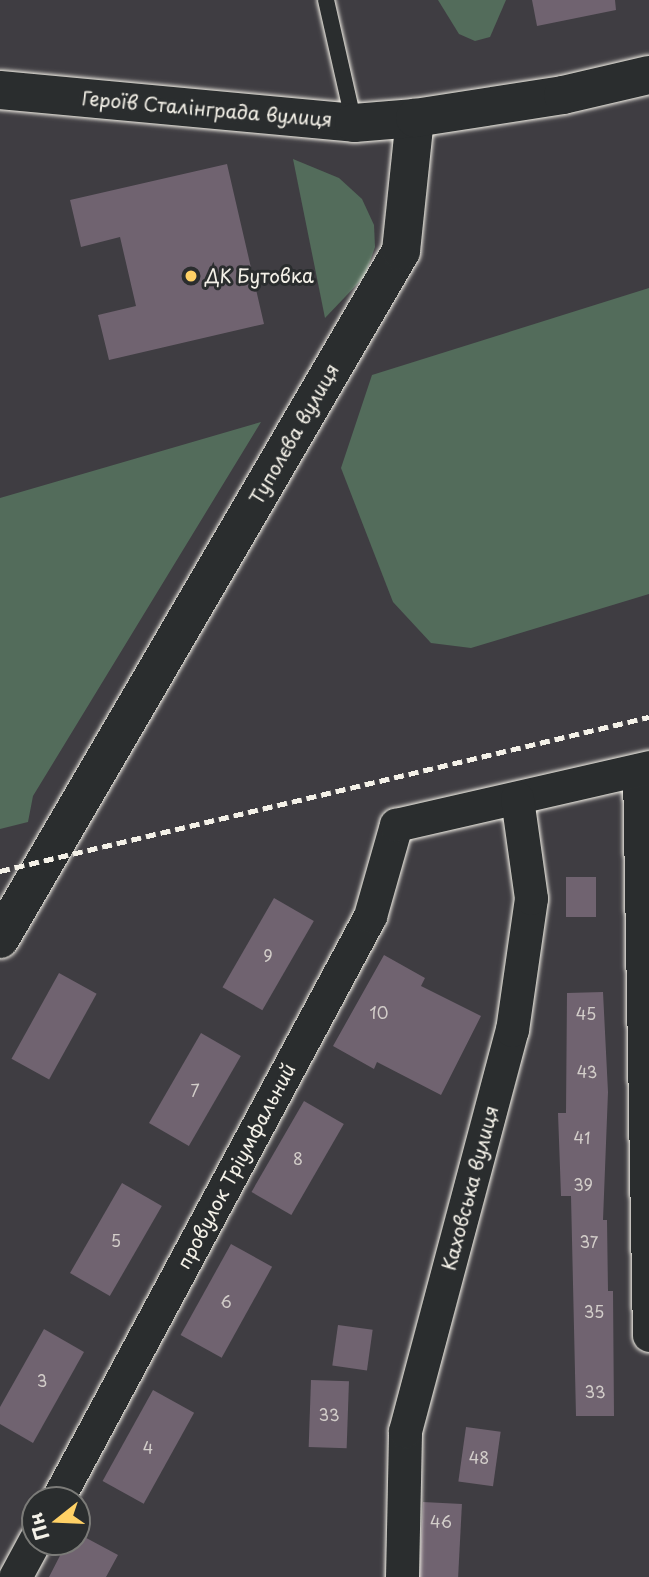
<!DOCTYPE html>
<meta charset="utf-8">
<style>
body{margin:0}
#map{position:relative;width:649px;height:1577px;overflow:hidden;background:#3f3d42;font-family:"Playpen Sans",sans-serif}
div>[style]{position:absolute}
.green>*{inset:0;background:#536c5b}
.building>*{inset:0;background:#706370;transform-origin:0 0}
.roads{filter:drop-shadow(0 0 2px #f4f1e8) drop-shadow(0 0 2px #f4f1e8)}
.service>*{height:16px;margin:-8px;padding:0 8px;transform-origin:8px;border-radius:8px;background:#2a2d2e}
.minor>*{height:33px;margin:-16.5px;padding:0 16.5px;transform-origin:16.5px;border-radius:16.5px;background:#2a2d2e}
.tertiary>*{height:38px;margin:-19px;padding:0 19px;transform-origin:19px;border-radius:19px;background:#2a2d2e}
.secondary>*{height:38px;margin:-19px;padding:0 19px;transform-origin:19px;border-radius:19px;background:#2a2d2e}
.rail>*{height:5px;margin-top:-2.5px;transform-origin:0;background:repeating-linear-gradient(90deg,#f4f1e8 0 10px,transparent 0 15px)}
.dots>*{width:19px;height:19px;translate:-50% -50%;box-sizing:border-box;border:4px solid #2a2d2e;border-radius:50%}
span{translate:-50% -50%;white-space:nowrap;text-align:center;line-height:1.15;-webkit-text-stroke:6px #2a2d2e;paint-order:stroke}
.number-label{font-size:16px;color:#d3ceca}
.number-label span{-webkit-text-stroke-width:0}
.street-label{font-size:19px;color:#f4f1e8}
.poi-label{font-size:19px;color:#f4f1e8}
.left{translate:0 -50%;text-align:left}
.north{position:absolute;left:21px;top:1486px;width:70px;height:70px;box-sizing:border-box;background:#2a2d2e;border:2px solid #7b7b78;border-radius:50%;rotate:252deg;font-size:19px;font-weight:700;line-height:28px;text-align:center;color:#f4f1e8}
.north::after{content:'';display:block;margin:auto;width:24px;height:32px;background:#ffd166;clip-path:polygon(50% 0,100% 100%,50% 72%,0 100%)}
</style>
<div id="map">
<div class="green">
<div style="clip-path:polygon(438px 0,506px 0,490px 37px,475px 41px,459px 34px)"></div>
<div style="clip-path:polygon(293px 159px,339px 178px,362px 199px,374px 225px,375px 247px,365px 276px,325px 318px)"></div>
<div style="clip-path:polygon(649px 288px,649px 594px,471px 648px,431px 643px,393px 602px,341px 468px,372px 375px)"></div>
<div style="clip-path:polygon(261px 422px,33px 796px,28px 822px,0 829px,0 498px)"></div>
</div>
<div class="building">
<div style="clip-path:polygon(532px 0,615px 0,616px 10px,537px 26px)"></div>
<div style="clip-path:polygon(227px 164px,264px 324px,109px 360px,98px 315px,136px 306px,120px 237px,81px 247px,70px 200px)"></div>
<div style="left:566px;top:877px;width:30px;height:40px"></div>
<div style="left:274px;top:898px;width:46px;height:103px;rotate:30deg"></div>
<div style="clip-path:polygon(384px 955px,425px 978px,421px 986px,481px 1016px,441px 1095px,377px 1062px,374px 1069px,333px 1046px)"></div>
<div style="left:59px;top:973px;width:43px;height:98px;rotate:29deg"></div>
<div style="clip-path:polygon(603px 992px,608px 1092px,603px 1220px,607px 1220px,608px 1291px,613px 1291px,614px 1416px,576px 1416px,571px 1196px,561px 1196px,558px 1113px,566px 1113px,567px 993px)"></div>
<div style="left:201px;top:1033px;width:46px;height:104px;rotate:30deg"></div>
<div style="left:304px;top:1101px;width:46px;height:105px;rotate:30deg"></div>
<div style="left:122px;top:1183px;width:46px;height:104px;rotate:30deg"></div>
<div style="left:231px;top:1244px;width:47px;height:104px;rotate:29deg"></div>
<div style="left:338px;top:1325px;width:35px;height:41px;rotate:8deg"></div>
<div style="clip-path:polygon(44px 1329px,84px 1352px,33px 1443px,0 1424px,0 1407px)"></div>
<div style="left:311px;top:1380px;width:38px;height:67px;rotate:2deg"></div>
<div style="left:153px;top:1390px;width:47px;height:104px;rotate:29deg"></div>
<div style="left:466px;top:1427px;width:35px;height:55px;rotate:8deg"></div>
<div style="left:423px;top:1502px;width:39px;height:75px;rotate:3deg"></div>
<div style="clip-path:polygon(77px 1533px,118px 1555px,106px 1577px,49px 1577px,67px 1542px,77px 1542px)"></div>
</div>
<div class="roads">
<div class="service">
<div style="left:326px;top:0;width:126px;rotate:77.2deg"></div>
</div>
<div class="minor">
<div style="left:639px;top:770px;width:565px;rotate:88.99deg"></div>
<div style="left:57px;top:1500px;width:663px;rotate:-61.81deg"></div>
<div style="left:370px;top:916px;width:95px;rotate:-74.1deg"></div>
<div style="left:396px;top:825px;width:260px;rotate:-12.9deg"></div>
<div style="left:15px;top:1577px;width:42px;rotate:-61.6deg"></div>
<div style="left:402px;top:1577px;width:146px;rotate:-88.8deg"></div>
<div style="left:405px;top:1431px;width:415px;rotate:-75.1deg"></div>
<div style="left:512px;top:1030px;width:133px;rotate:-81.8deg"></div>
<div style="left:531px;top:898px;width:101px;rotate:-98deg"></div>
</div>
<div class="tertiary">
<div style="left:0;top:939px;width:796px;rotate:-59.76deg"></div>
<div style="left:401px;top:251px;width:134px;rotate:-84deg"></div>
</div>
<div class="secondary">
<div style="left:0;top:90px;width:356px;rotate:5.3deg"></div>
<div style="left:354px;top:123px;width:61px;rotate:-4.7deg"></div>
<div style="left:415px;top:118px;width:150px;rotate:-8.8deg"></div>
<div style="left:563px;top:95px;width:88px;rotate:-13.1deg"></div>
</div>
</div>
<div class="rail">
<div style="left:0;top:871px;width:667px;rotate:-13.35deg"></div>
</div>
<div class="dots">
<div style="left:191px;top:276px;background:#ffd166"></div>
</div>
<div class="number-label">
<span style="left:268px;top:955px">9</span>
<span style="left:379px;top:1012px">10</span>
<span style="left:586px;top:1013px">45</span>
<span style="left:587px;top:1071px">43</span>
<span style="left:195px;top:1090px">7</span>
<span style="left:582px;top:1137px">41</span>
<span style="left:298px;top:1158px">8</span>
<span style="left:583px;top:1184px">39</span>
<span style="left:116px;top:1240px">5</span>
<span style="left:589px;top:1241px">37</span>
<span style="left:226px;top:1301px">6</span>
<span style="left:594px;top:1311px">35</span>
<span style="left:42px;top:1380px">3</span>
<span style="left:595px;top:1391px">33</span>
<span style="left:329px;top:1414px">33</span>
<span style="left:148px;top:1447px">4</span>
<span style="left:479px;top:1457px">48</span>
<span style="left:441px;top:1521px">46</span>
</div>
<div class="street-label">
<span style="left:207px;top:109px;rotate:5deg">Героїв Сталінграда вулиця</span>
<span style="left:294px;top:434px;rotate:-60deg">Туполєва вулиця</span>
<span style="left:236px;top:1166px;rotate:-62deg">провулок Тріумфальний</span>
<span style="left:470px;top:1188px;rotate:-75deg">Каховська вулиця</span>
</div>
<div class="poi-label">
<span class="left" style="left:205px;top:276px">ДК Бутовка</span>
</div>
<div class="north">Пн</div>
</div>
